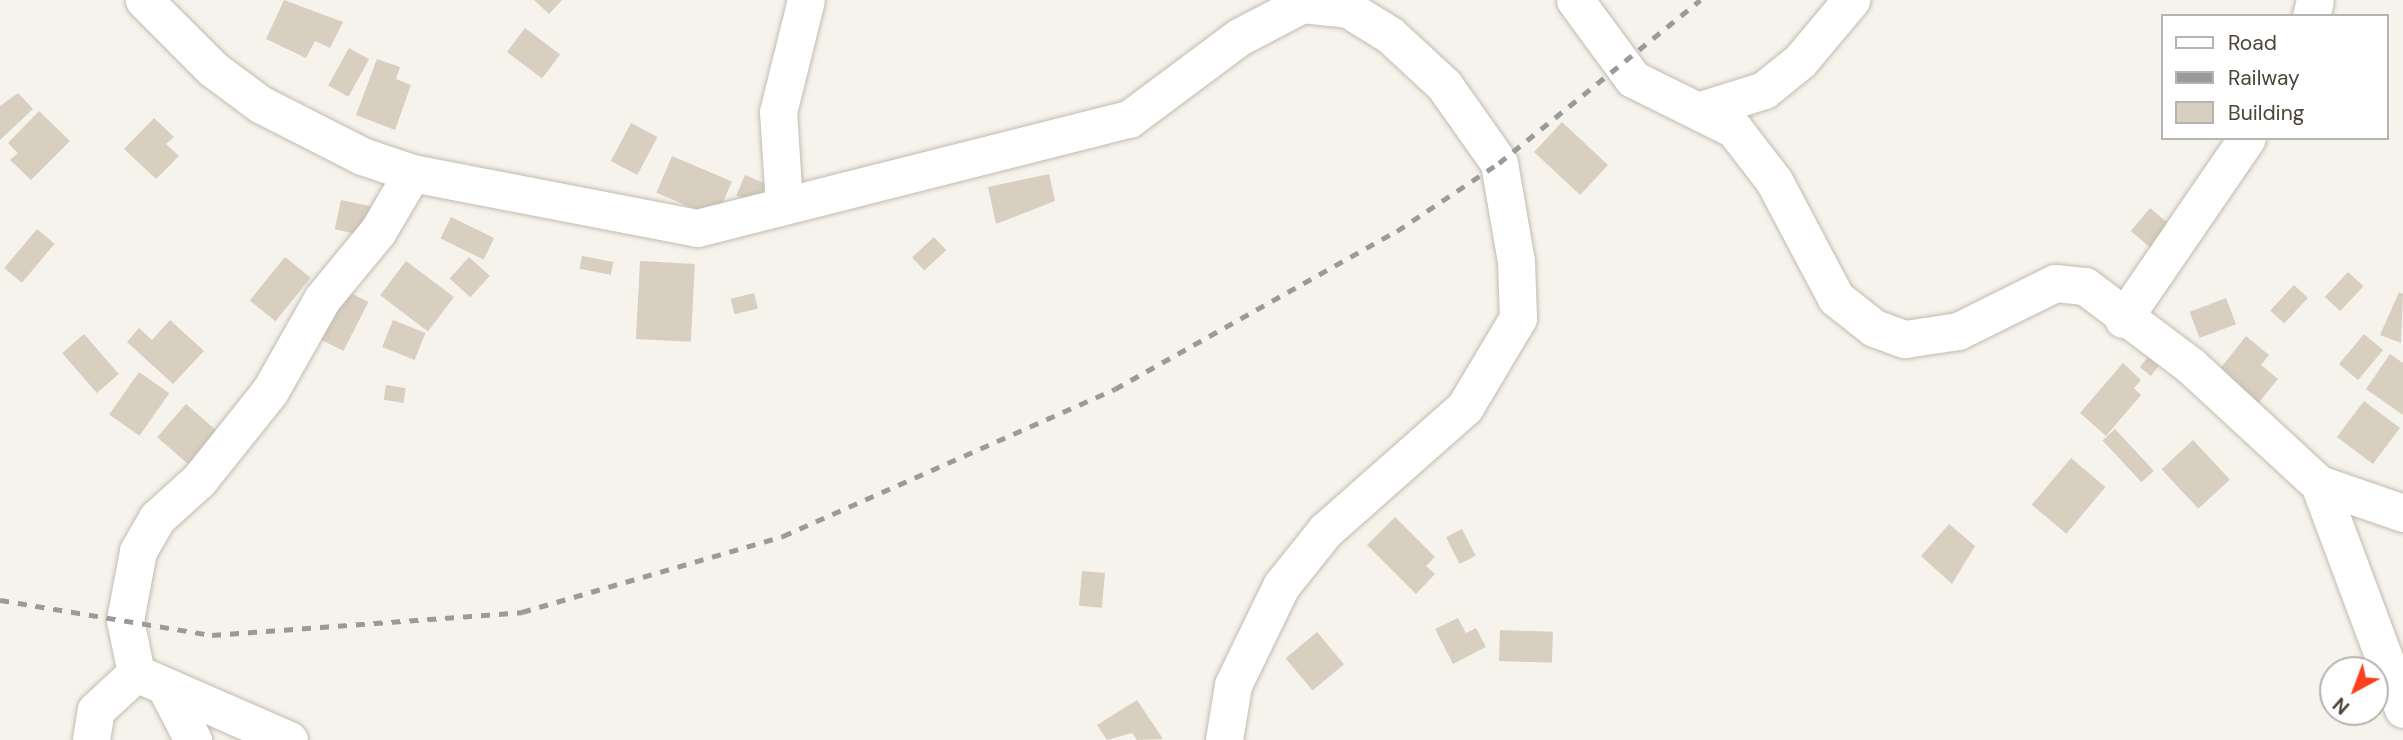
<!DOCTYPE html>
<style>
body{margin:0}
#map{position:relative;width:2403px;height:740px;overflow:hidden;background:#f6f3ec;font-family:"DM Sans",sans-serif}
div>[style]{position:absolute}
.building>*{inset:0;background:#d8cfc1;transform-origin:0 0}
.roads{filter:drop-shadow(0 0 2px #c2bbae) drop-shadow(0 0 2px #c2bbae)}
.minor>*{height:37px;margin:-18.5px;padding:0 18.5px;transform-origin:18.5px;border-radius:18.5px;background:#fff}
.rail>*{height:5px;margin-top:-2.5px;transform-origin:0;background:repeating-linear-gradient(90deg,#9a9a9a 0 9px,transparent 0 18px)}
span{translate:-50% -50%;white-space:nowrap;text-align:center;line-height:1.15;-webkit-text-stroke:5px #fff;paint-order:stroke}
.legend{position:absolute;left:2161px;top:14px;width:228px;height:126px;box-sizing:border-box;background:#fff;border:2px solid #b7b4b0;margin:0;padding:9px 12px;list-style:none;font-size:21px;color:#4b4439}
.legend li{display:flex;align-items:center;gap:14px;height:35px}
.legend b{width:35px;border:2px solid #b7b4b0}
.north{position:absolute;left:2319px;top:656px;width:70px;height:70px;box-sizing:border-box;background:#fff;border:2px solid #b7b4b0;border-radius:50%;rotate:221deg;font-size:19px;font-weight:700;line-height:28px;text-align:center;color:#4b4439}
.north::after{content:'';display:block;margin:auto;width:24px;height:32px;background:#fc3f1d;clip-path:polygon(50% 0,100% 100%,50% 72%,0 100%)}
</style>
<div id="map">
<div class="building">
<div style="clip-path:polygon(284px 0,343px 22px,330px 48px,315px 41px,306px 58px,266px 39px)"></div>
<div style="clip-path:polygon(534px 0,562px 0,549px 14px)"></div>
<div style="left:525px;top:28px;width:44px;height:30px;rotate:37deg"></div>
<div style="left:349px;top:48px;width:23px;height:43px;rotate:29deg"></div>
<div style="clip-path:polygon(377px 59px,400px 67px,396px 79px,411px 85px,395px 130px,356px 115px)"></div>
<div style="clip-path:polygon(18px 93px,33px 109px,0 140px,0 106px)"></div>
<div style="clip-path:polygon(39px 111px,70px 141px,31px 180px,10px 160px,18px 153px,8px 143px)"></div>
<div style="clip-path:polygon(154px 118px,174px 137px,166px 144px,179px 156px,156px 179px,124px 149px)"></div>
<div style="left:1562px;top:122px;width:63px;height:41px;rotate:43deg"></div>
<div style="left:631px;top:123px;width:30px;height:43px;rotate:28deg"></div>
<div style="left:672px;top:156px;width:65px;height:40px;rotate:23deg"></div>
<div style="clip-path:polygon(1049px 174px,1055px 201px,996px 224px,988px 187px)"></div>
<div style="left:745px;top:175px;width:23px;height:22px;rotate:23deg"></div>
<div style="left:341px;top:200px;width:33px;height:30px;rotate:12deg"></div>
<div style="left:2150px;top:208px;width:31px;height:30px;rotate:40deg"></div>
<div style="left:451px;top:217px;width:48px;height:24px;rotate:26deg"></div>
<div style="left:37px;top:229px;width:23px;height:51px;rotate:40deg"></div>
<div style="left:934px;top:237px;width:18px;height:30px;rotate:47deg"></div>
<div style="left:582px;top:256px;width:32px;height:13px;rotate:11deg"></div>
<div style="left:285px;top:257px;width:33px;height:56px;rotate:39deg"></div>
<div style="left:469px;top:257px;width:28px;height:29px;rotate:42deg"></div>
<div style="left:406px;top:261px;width:60px;height:43px;rotate:37deg"></div>
<div style="left:640px;top:261px;width:55px;height:78px;rotate:3deg"></div>
<div style="left:2348px;top:272px;width:21px;height:34px;rotate:43deg"></div>
<div style="left:2294px;top:285px;width:19px;height:35px;rotate:43deg"></div>
<div style="left:339px;top:287px;width:33px;height:55px;rotate:27deg"></div>
<div style="clip-path:polygon(2399px 292px,2403px 294px,2401px 343px,2380px 335px)"></div>
<div style="left:754px;top:293px;width:16px;height:24px;rotate:76deg"></div>
<div style="left:2226px;top:298px;width:28px;height:39px;rotate:69deg"></div>
<div style="clip-path:polygon(170px 320px,204px 351px,173px 384px,127px 342px,139px 328px,152px 340px)"></div>
<div style="left:393px;top:320px;width:35px;height:29px;rotate:22deg"></div>
<div style="left:84px;top:334px;width:53px;height:29px;rotate:49deg"></div>
<div style="left:2364px;top:334px;width:25px;height:39px;rotate:40deg"></div>
<div style="clip-path:polygon(2246px 336px,2269px 355px,2261px 365px,2278px 379px,2256px 406px,2216px 374px)"></div>
<div style="clip-path:polygon(2390px 354px,2403px 363px,2403px 415px,2366px 389px)"></div>
<div style="left:2148px;top:357px;width:14px;height:13px;rotate:39deg"></div>
<div style="clip-path:polygon(2123px 363px,2141px 380px,2134px 388px,2141px 395px,2106px 436px,2080px 413px)"></div>
<div style="left:139px;top:372px;width:37px;height:52px;rotate:35deg"></div>
<div style="left:386px;top:385px;width:20px;height:15px;rotate:9deg"></div>
<div style="left:2364px;top:401px;width:45px;height:45px;rotate:37deg"></div>
<div style="left:186px;top:404px;width:41px;height:44px;rotate:41deg"></div>
<div style="left:2115px;top:429px;width:57px;height:17px;rotate:47deg"></div>
<div style="left:2193px;top:440px;width:54px;height:43px;rotate:47deg"></div>
<div style="left:2071px;top:458px;width:45px;height:61px;rotate:40deg"></div>
<div style="clip-path:polygon(1395px 517px,1435px 557px,1426px 566px,1435px 574px,1416px 594px,1367px 545px)"></div>
<div style="clip-path:polygon(1949px 524px,1975px 546px,1952px 584px,1921px 556px)"></div>
<div style="left:1462px;top:529px;width:30px;height:18px;rotate:63deg"></div>
<div style="left:1082px;top:571px;width:23px;height:35px;rotate:5deg"></div>
<div style="clip-path:polygon(1458px 618px,1466px 633px,1476px 628px,1486px 647px,1453px 664px,1435px 629px)"></div>
<div style="left:1500px;top:630px;width:53px;height:31px;rotate:2deg"></div>
<div style="left:1317px;top:632px;width:42px;height:41px;rotate:50deg"></div>
<div style="clip-path:polygon(1137px 700px,1163px 739px,1137px 740px,1132px 733px,1107px 740px,1097px 725px)"></div>
</div>
<div class="roads">
<div class="minor">
<div style="left:144px;top:0;width:98px;rotate:45deg"></div>
<div style="left:213px;top:69px;width:59px;rotate:36.7deg"></div>
<div style="left:260px;top:104px;width:114px;rotate:27deg"></div>
<div style="left:362px;top:156px;width:53px;rotate:18.8deg"></div>
<div style="left:412px;top:173px;width:290px;rotate:10.9deg"></div>
<div style="left:697px;top:228px;width:446px;rotate:-14.2deg"></div>
<div style="left:1129px;top:119px;width:137px;rotate:-36.7deg"></div>
<div style="left:1239px;top:37px;width:71px;rotate:-27.6deg"></div>
<div style="left:1302px;top:4px;width:46px;rotate:6.2deg"></div>
<div style="left:1348px;top:9px;width:49px;rotate:31.8deg"></div>
<div style="left:1390px;top:35px;width:74px;rotate:42.8deg"></div>
<div style="left:1444px;top:85px;width:95px;rotate:54.8deg"></div>
<div style="left:1499px;top:163px;width:99px;rotate:80.2deg"></div>
<div style="left:1516px;top:261px;width:57px;rotate:88deg"></div>
<div style="left:1518px;top:318px;width:104px;rotate:120.8deg"></div>
<div style="left:1465px;top:407px;width:187px;rotate:138.5deg"></div>
<div style="left:1325px;top:531px;width:70px;rotate:128.7deg"></div>
<div style="left:1281px;top:586px;width:110px;rotate:115.9deg"></div>
<div style="left:1233px;top:685px;width:56px;rotate:99.3deg"></div>
<div style="left:1575px;top:0;width:98px;rotate:53.7deg"></div>
<div style="left:1633px;top:79px;width:113px;rotate:26.3deg"></div>
<div style="left:1734px;top:129px;width:66px;rotate:52.4deg"></div>
<div style="left:1774px;top:181px;width:132px;rotate:62.1deg"></div>
<div style="left:1836px;top:298px;width:48px;rotate:38.3deg"></div>
<div style="left:1874px;top:328px;width:33px;rotate:20deg"></div>
<div style="left:1905px;top:339px;width:54px;rotate:-8.6deg"></div>
<div style="left:1958px;top:331px;width:108px;rotate:-26.3deg"></div>
<div style="left:2055px;top:283px;width:30px;rotate:6deg"></div>
<div style="left:2085px;top:286px;width:133px;rotate:37deg"></div>
<div style="left:2191px;top:366px;width:174px;rotate:42.7deg"></div>
<div style="left:2319px;top:484px;width:240px;rotate:69.5deg"></div>
<div style="left:2311px;top:16px;width:16px;rotate:-76deg"></div>
<div style="left:1701px;top:110px;width:66px;rotate:-17.6deg"></div>
<div style="left:1764px;top:90px;width:46px;rotate:-38.9deg"></div>
<div style="left:1800px;top:61px;width:80px;rotate:-50.1deg"></div>
<div style="left:784px;top:204px;width:92px;rotate:-93.7deg"></div>
<div style="left:778px;top:112px;width:115px;rotate:-76deg"></div>
<div style="left:2123px;top:319px;width:219px;rotate:-55.6deg"></div>
<div style="left:2319px;top:484px;width:89px;rotate:19deg"></div>
<div style="left:166px;top:688px;width:59px;rotate:62.6deg"></div>
<div style="left:91px;top:740px;width:30px;rotate:-81deg"></div>
<div style="left:96px;top:710px;width:54px;rotate:-42.8deg"></div>
<div style="left:289px;top:740px;width:167px;rotate:-156.4deg"></div>
<div style="left:136px;top:673px;width:54px;rotate:-101.7deg"></div>
<div style="left:125px;top:620px;width:70px;rotate:-79.3deg"></div>
<div style="left:138px;top:551px;width:38px;rotate:-60deg"></div>
<div style="left:157px;top:518px;width:57px;rotate:-42.1deg"></div>
<div style="left:199px;top:480px;width:114px;rotate:-51.4deg"></div>
<div style="left:270px;top:391px;width:106px;rotate:-60.5deg"></div>
<div style="left:322px;top:299px;width:88px;rotate:-50.5deg"></div>
<div style="left:378px;top:231px;width:67px;rotate:-59.6deg"></div>
</div>
</div>
<div class="rail">
<div style="left:0;top:600px;width:215px;rotate:9.4deg"></div>
<div style="left:212px;top:635px;width:311px;rotate:-4.2deg"></div>
<div style="left:522px;top:612px;width:272px;rotate:-16.2deg"></div>
<div style="left:783px;top:536px;width:363px;rotate:-23.9deg"></div>
<div style="left:1115px;top:389px;width:323px;rotate:-29.3deg"></div>
<div style="left:1397px;top:231px;width:123px;rotate:-33.7deg"></div>
<div style="left:1499px;top:163px;width:259px;rotate:-39deg"></div>
</div>
<ul class="legend">
<li><b style="height:9px;background:#fff"></b>Road</li>
<li><b style="height:9px;background:#9a9a9a"></b>Railway</li>
<li><b style="height:19px;background:#d8cfc1"></b>Building</li>
</ul>
<div class="north">N</div>
</div>
